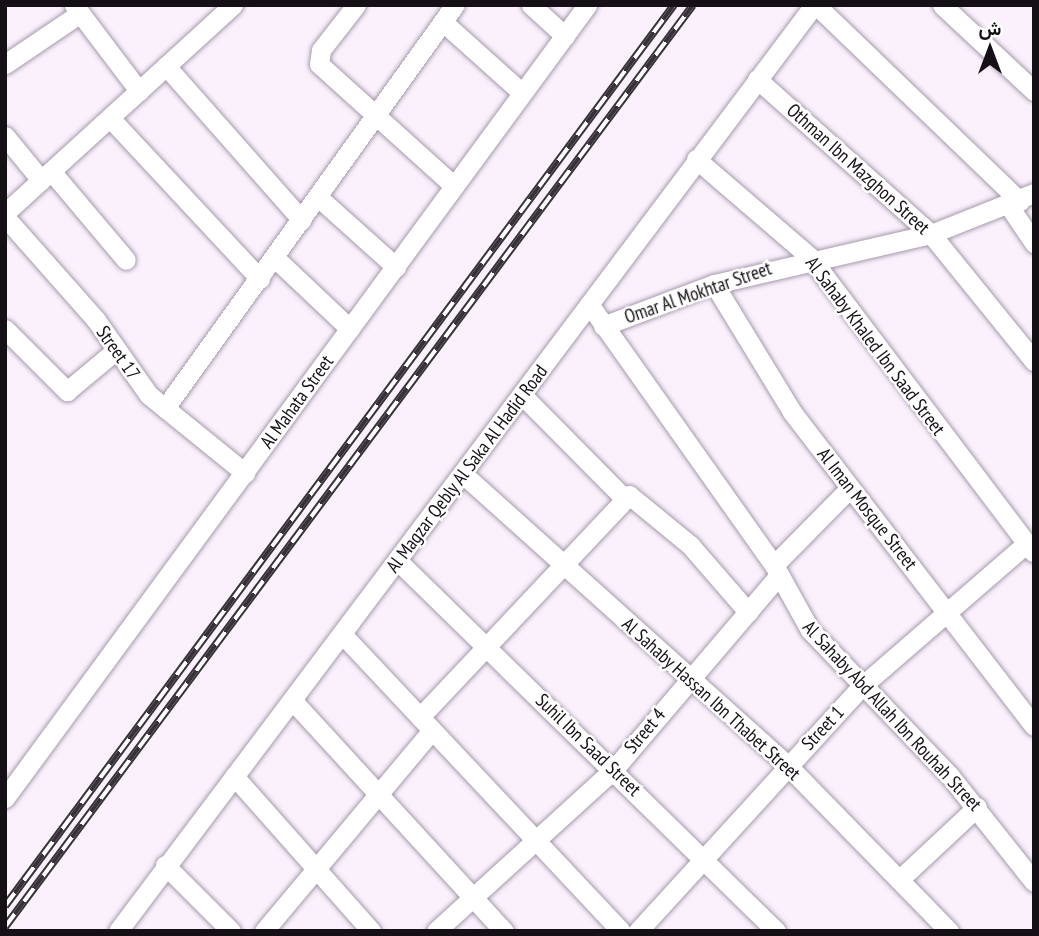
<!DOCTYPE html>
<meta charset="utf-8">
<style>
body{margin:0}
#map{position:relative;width:1039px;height:936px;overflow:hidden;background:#faf1fd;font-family:"PT Sans Narrow",Vazirmatn,sans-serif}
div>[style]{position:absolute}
.roads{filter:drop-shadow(0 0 2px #a799ab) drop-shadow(0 0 2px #a799ab)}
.minor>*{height:19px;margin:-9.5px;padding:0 9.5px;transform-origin:9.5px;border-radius:9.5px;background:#fff}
.rail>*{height:8px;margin-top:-4px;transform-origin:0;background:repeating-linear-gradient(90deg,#fff 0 16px,#373138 0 32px);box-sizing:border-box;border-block:2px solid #373138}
span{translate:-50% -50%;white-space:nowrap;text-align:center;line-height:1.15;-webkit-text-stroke:5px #fff;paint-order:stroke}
.street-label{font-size:19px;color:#151016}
.frame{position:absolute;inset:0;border:7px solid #151016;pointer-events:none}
.north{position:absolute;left:955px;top:14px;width:70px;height:70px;-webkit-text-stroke:5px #fff;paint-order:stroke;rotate:0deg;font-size:19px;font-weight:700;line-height:28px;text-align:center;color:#151016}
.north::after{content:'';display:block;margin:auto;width:24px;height:32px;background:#151016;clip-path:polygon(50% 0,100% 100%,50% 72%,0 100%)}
</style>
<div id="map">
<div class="roads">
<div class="minor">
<div style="left:74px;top:5px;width:108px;rotate:52.9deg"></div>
<div style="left:356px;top:5px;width:57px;rotate:127.9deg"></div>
<div style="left:321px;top:50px;width:14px;rotate:98deg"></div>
<div style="left:319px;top:64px;width:182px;rotate:42.1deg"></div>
<div style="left:531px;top:5px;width:46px;rotate:42.4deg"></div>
<div style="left:816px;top:5px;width:283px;rotate:43.9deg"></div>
<div style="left:942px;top:5px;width:126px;rotate:43.1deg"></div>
<div style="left:443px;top:22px;width:106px;rotate:41.9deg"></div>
<div style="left:5px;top:64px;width:89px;rotate:-34deg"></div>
<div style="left:166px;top:66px;width:205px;rotate:48.6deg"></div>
<div style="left:757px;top:79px;width:233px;rotate:41.7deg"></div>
<div style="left:931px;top:234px;width:164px;rotate:51deg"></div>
<div style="left:110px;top:118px;width:220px;rotate:47deg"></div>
<div style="left:5px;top:136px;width:57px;rotate:50.7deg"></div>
<div style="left:696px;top:159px;width:150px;rotate:40.7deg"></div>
<div style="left:810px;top:257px;width:370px;rotate:52.9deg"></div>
<div style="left:51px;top:171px;width:116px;rotate:49.9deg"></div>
<div style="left:318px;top:197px;width:105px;rotate:41.9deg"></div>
<div style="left:1009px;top:206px;width:45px;rotate:56deg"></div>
<div style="left:5px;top:213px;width:309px;rotate:-42.4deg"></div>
<div style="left:5px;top:217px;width:137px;rotate:48.5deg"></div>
<div style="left:96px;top:320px;width:92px;rotate:54.8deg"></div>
<div style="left:149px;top:395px;width:124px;rotate:39.1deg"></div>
<div style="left:275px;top:258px;width:103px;rotate:43.4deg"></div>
<div style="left:714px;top:284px;width:150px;rotate:58.6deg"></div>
<div style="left:792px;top:412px;width:396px;rotate:52.4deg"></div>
<div style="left:589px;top:304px;width:320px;rotate:54.7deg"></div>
<div style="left:774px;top:565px;width:74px;rotate:61deg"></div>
<div style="left:810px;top:630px;width:202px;rotate:46.2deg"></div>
<div style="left:950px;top:776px;width:135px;rotate:51.6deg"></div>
<div style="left:603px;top:326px;width:119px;rotate:-20.7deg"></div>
<div style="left:714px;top:284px;width:223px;rotate:-13deg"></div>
<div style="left:931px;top:234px;width:111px;rotate:-21.7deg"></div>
<div style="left:5px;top:329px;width:88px;rotate:45deg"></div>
<div style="left:67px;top:391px;width:64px;rotate:-39.9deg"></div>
<div style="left:524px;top:397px;width:142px;rotate:45.3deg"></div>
<div style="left:165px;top:408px;width:496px;rotate:-54.3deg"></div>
<div style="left:464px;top:475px;width:435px;rotate:41.9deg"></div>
<div style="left:788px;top:766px;width:231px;rotate:45.7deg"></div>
<div style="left:398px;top:561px;width:529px;rotate:44.39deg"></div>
<div style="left:774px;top:565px;width:108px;rotate:-45.4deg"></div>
<div style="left:342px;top:634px;width:407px;rotate:46.8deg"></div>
<div style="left:292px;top:700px;width:314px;rotate:47.5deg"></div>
<div style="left:420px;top:717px;width:305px;rotate:-46.7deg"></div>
<div style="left:629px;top:495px;width:79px;rotate:39.3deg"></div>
<div style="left:690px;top:545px;width:89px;rotate:49.1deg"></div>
<div style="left:234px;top:776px;width:207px;rotate:48.5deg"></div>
<div style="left:5px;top:798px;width:984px;rotate:-53.72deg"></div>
<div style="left:165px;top:865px;width:93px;rotate:45deg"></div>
<div style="left:901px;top:878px;width:104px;rotate:-43.1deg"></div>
<div style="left:118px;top:931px;width:1158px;rotate:-53.07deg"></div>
<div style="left:264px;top:931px;width:262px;rotate:-50.1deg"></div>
<div style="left:436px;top:931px;width:241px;rotate:-42.3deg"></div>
<div style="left:614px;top:769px;width:255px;rotate:-49.6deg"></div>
<div style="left:638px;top:931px;width:333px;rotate:-47.6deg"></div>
<div style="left:863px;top:685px;width:216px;rotate:-40.9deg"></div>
</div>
</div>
<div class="rail">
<div style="left:5px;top:906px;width:1122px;rotate:-53.41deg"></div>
<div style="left:5px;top:927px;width:1150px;rotate:-53.27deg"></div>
</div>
<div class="street-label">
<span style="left:858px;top:169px;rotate:42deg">Othman Ibn Mazghon Street</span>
<span style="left:698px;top:293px;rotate:-19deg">Omar Al Mokhtar Street</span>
<span style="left:875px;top:346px;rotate:53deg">Al Sahaby Khaled Ibn Saad Street</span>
<span style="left:118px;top:353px;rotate:55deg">Street 17</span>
<span style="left:297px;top:402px;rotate:-54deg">Al Mahata Street</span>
<span style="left:467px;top:469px;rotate:-53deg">Al Magzar Qebly Al Saka Al Hadid Road</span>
<span style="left:867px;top:509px;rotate:52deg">Al Iman Mosque Street</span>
<span style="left:711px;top:699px;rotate:42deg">Al Sahaby Hassan Ibn Thabet Street</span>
<span style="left:892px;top:716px;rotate:47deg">Al Sahaby Abd Allah Ibn Rouhah Street</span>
<span style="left:823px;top:728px;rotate:-47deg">Street 1</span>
<span style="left:645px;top:731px;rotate:-50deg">Street 4</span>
<span style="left:588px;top:745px;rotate:44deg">Suhil Ibn Saad Street</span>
</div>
<div class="frame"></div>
<div class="north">ش</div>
</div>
